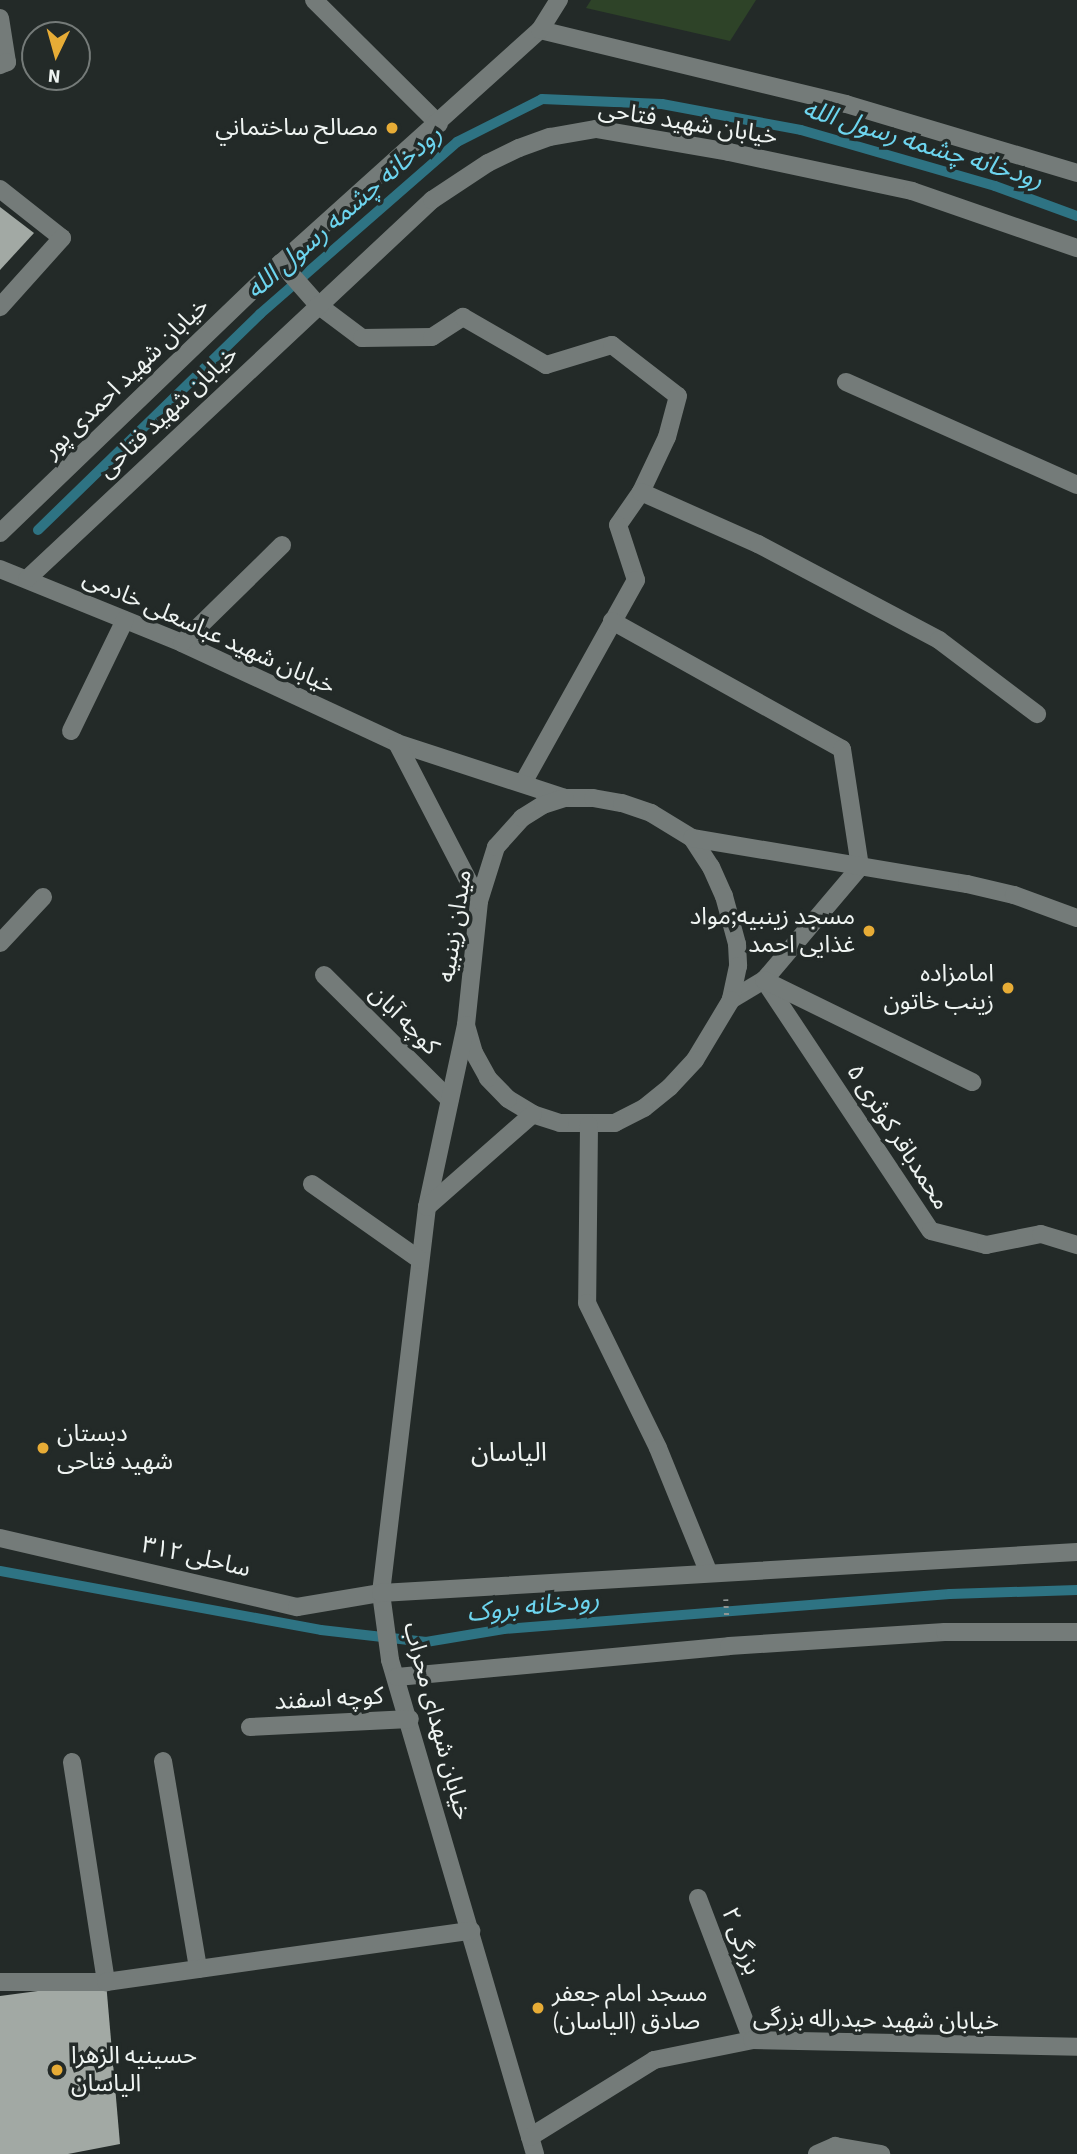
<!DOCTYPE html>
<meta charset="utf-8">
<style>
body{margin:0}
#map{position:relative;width:1077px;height:2154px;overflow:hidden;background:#232a28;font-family:"Source Sans 3","Noto Sans Arabic",sans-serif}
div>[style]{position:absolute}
.green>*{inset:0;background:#2e4328}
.stream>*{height:10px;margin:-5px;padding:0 5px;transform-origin:5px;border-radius:5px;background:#2e7383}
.building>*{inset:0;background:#a2a9a4}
.path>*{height:4.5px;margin-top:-2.25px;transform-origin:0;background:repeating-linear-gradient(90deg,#8f9593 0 2px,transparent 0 7px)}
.minor>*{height:18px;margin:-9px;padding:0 9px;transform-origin:9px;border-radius:9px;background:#747b79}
.dots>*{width:19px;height:19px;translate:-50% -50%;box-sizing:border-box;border:4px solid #232a28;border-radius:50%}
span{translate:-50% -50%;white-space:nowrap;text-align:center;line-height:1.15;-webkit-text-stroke:7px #232a28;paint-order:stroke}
.street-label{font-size:24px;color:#eff4f2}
.poi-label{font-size:24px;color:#eff4f2}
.right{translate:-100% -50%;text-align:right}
.left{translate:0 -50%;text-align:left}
.water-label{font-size:26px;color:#6dd5ef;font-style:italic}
.neighbourhood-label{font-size:26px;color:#eff4f2}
.north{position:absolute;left:21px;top:21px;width:70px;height:70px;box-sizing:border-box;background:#232a28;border:2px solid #757b79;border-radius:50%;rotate:185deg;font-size:19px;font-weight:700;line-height:28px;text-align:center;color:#eff4f2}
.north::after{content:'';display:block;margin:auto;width:24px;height:32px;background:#e7ac36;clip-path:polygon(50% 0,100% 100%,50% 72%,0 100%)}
</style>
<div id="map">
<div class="green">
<div style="clip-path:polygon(591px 0,756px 0,730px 41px,586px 8px)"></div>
</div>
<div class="stream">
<div style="left:38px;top:530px;width:310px;rotate:-44.2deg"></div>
<div style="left:260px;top:314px;width:262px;rotate:-41.1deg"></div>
<div style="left:457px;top:142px;width:95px;rotate:-26.8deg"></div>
<div style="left:542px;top:99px;width:120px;rotate:2.4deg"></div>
<div style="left:662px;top:104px;width:141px;rotate:10.6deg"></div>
<div style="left:801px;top:130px;width:202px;rotate:16.1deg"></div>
<div style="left:995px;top:186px;width:87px;rotate:20.1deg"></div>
<div style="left:0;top:1571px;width:326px;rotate:10.4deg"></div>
<div style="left:321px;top:1630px;width:106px;rotate:6.5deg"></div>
<div style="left:426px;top:1642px;width:79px;rotate:-9.5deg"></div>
<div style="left:504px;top:1629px;width:447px;rotate:-4.5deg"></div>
<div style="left:950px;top:1594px;width:127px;rotate:-1.8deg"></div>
</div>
<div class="building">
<div style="clip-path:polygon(0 207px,34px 233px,0 270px)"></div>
<div style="clip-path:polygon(106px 1982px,120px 2144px,68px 2154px,0 2154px,0 1996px)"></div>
</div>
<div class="path">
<div style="left:726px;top:1599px;width:19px;rotate:87deg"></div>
</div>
<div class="minor">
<div style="left:314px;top:0;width:176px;rotate:44.8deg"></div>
<div style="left:0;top:18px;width:45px;rotate:81deg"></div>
<div style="left:7px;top:62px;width:8px;rotate:157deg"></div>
<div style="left:540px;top:30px;width:315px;rotate:13.6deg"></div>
<div style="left:846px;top:104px;width:241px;rotate:16.6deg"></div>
<div style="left:0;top:189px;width:79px;rotate:38.3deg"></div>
<div style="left:62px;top:238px;width:93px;rotate:131.9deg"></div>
<div style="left:281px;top:263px;width:56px;rotate:48.6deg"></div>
<div style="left:318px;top:305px;width:55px;rotate:36.9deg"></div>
<div style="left:362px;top:338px;width:70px;rotate:-0.8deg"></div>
<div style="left:432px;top:337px;width:37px;rotate:-33deg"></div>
<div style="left:463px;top:317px;width:96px;rotate:30deg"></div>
<div style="left:546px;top:365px;width:69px;rotate:-16.9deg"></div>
<div style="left:612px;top:345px;width:83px;rotate:37.7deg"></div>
<div style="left:678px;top:396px;width:42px;rotate:105deg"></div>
<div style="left:667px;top:437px;width:61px;rotate:115.3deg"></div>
<div style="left:641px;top:492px;width:40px;rotate:124.9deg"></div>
<div style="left:618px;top:525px;width:58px;rotate:71.9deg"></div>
<div style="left:636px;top:580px;width:232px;rotate:119.1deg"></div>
<div style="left:846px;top:382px;width:253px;rotate:24deg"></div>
<div style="left:641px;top:492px;width:128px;rotate:24deg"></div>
<div style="left:758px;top:544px;width:205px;rotate:27.9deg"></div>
<div style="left:939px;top:640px;width:123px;rotate:37.1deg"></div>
<div style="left:0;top:533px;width:390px;rotate:-43.9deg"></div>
<div style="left:281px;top:263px;width:348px;rotate:-42deg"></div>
<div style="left:540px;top:30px;width:36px;rotate:-58deg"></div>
<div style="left:0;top:569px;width:196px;rotate:22.1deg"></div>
<div style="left:182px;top:643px;width:237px;rotate:24.9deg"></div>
<div style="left:397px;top:743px;width:177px;rotate:18.1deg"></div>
<div style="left:27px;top:579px;width:555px;rotate:-43.1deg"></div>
<div style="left:432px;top:200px;width:67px;rotate:-33.5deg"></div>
<div style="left:488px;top:163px;width:34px;rotate:-26deg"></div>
<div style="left:519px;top:148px;width:33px;rotate:-20deg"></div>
<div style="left:550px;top:137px;width:47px;rotate:-9.9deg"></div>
<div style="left:596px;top:129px;width:135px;rotate:9.8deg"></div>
<div style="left:729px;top:152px;width:187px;rotate:12deg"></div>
<div style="left:912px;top:191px;width:175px;rotate:19.1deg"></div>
<div style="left:612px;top:621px;width:263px;rotate:29.1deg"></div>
<div style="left:842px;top:749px;width:119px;rotate:81.3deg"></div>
<div style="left:860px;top:867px;width:148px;rotate:130.3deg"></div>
<div style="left:764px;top:980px;width:39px;rotate:149deg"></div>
<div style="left:182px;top:643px;width:140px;rotate:-44.4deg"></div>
<div style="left:71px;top:731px;width:123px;rotate:-64.1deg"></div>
<div style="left:397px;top:743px;width:178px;rotate:62.6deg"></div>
<div style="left:565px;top:798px;width:28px"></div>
<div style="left:593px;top:798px;width:29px;rotate:10deg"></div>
<div style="left:622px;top:803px;width:31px;rotate:19deg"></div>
<div style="left:651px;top:813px;width:48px;rotate:31.4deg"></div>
<div style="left:692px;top:838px;width:35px;rotate:57deg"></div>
<div style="left:711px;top:867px;width:32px;rotate:66deg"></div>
<div style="left:724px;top:896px;width:50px;rotate:74.8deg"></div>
<div style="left:737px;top:944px;width:22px;rotate:87deg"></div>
<div style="left:738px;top:966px;width:35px;rotate:102deg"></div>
<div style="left:731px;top:1000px;width:70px;rotate:121deg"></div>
<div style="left:695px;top:1060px;width:37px;rotate:133deg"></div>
<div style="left:670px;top:1087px;width:33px;rotate:141deg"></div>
<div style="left:644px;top:1108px;width:33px;rotate:153deg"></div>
<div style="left:615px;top:1123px;width:55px;rotate:180deg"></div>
<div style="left:560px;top:1123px;width:28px;rotate:-162deg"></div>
<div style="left:533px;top:1114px;width:29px;rotate:-149deg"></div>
<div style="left:508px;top:1099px;width:29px;rotate:-134deg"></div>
<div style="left:488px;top:1078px;width:29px;rotate:-119deg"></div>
<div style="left:474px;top:1053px;width:29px;rotate:-106deg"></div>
<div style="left:466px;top:1025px;width:125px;rotate:-84deg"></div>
<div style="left:479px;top:901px;width:57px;rotate:-72.5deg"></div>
<div style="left:496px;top:847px;width:39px;rotate:-48deg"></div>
<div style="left:522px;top:818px;width:25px;rotate:-32deg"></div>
<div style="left:543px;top:805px;width:23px;rotate:-18deg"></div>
<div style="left:692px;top:838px;width:279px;rotate:9.5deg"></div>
<div style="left:967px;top:884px;width:48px;rotate:13.2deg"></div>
<div style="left:1014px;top:895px;width:67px;rotate:20.1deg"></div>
<div style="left:0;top:943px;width:63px;rotate:-46.9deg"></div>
<div style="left:324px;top:975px;width:177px;rotate:44.8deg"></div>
<div style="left:764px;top:980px;width:301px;rotate:56.4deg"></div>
<div style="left:931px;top:1231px;width:57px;rotate:14.3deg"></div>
<div style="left:986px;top:1245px;width:56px;rotate:-11.3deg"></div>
<div style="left:1041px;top:1234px;width:38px;rotate:17deg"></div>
<div style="left:764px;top:980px;width:232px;rotate:26.1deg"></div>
<div style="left:466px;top:1025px;width:186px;rotate:102.1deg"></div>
<div style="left:427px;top:1207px;width:389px;rotate:96.8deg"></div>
<div style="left:381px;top:1593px;width:68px;rotate:82.3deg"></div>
<div style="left:390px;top:1660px;width:515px;rotate:73.64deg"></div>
<div style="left:589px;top:1125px;width:178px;rotate:90.6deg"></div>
<div style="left:587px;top:1303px;width:161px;rotate:63.9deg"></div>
<div style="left:658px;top:1448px;width:133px;rotate:67.9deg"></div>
<div style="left:312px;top:1184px;width:132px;rotate:35.1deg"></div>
<div style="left:427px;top:1207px;width:141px;rotate:-41.3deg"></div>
<div style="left:0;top:1538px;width:305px;rotate:13.1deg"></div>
<div style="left:297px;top:1607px;width:85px;rotate:-9.5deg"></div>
<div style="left:381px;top:1593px;width:697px;rotate:-3.37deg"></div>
<div style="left:397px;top:1677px;width:333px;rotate:-5.3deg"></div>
<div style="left:729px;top:1646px;width:216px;rotate:-3.7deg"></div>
<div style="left:945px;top:1632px;width:132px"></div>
<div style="left:250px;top:1727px;width:160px;rotate:-2.9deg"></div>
<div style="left:163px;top:1761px;width:211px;rotate:80.4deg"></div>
<div style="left:72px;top:1762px;width:223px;rotate:81.2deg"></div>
<div style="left:698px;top:1898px;width:152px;rotate:69.2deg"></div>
<div style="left:0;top:1982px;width:106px"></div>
<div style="left:106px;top:1982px;width:369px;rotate:-8deg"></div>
<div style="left:530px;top:2137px;width:146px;rotate:-31.8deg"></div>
<div style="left:654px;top:2060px;width:100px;rotate:-11.5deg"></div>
<div style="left:752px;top:2040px;width:325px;rotate:1.2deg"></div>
<div style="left:817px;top:2154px;width:20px;rotate:-24deg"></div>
<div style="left:835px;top:2146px;width:47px;rotate:9.9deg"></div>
</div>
<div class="dots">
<div style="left:392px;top:128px;background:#e7ac36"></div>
<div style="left:869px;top:931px;background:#e7ac36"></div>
<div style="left:1008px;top:988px;background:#e7ac36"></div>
<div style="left:43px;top:1448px;background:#e7ac36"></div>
<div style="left:538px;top:2008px;background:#e7ac36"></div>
<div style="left:57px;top:2070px;background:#e7ac36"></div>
</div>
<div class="street-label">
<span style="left:688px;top:123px;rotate:9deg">خیابان شهید فتاحی</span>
<span style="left:126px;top:378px;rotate:-44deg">خیابان شهید احمدی پور</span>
<span style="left:168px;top:412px;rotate:-43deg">خیابان شهید فتاحی</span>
<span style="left:209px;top:632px;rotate:24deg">خیابان شهید عباسعلی خادمی</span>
<span style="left:455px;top:926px;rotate:-81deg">میدان زینبیه</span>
<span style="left:404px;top:1020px;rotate:45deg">کوچه آبان</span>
<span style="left:898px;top:1137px;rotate:57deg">محمدباقر کوثری ۵</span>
<span style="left:196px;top:1557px;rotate:13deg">ساحلی ۳۱۲</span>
<span style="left:329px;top:1699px;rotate:-3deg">کوچه اسفند</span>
<span style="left:437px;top:1721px;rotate:75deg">خیابان شهدای محراب</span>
<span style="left:741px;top:1941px;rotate:69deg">بزرگی ۲</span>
<span style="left:876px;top:2020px;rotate:1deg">خیابان شهید حیدراله بزرگی</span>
</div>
<div class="poi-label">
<span class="right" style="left:378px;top:128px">مصالح ساختماني</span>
<span class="right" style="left:855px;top:931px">مسجد زینبیه;مواد<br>غذایی احمد</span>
<span class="right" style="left:994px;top:988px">امامزاده<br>زینب خاتون</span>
<span class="left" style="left:57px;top:1448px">دبستان<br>شهید فتاحی</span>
<span class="left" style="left:552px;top:2008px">مسجد امام جعفر<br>صادق (الیاسان)</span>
<span class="left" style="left:71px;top:2070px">حسینیه الزهرا<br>الیاسان</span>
</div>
<div class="water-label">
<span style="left:923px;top:144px;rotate:17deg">رودخانه چشمه رسول الله</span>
<span style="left:344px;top:212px;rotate:-41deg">رودخانه چشمه رسول الله</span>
<span style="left:533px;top:1606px;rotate:-6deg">رودخانه بروک</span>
</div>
<div class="neighbourhood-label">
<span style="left:509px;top:1453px">الیاسان</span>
</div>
<div class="north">N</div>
</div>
